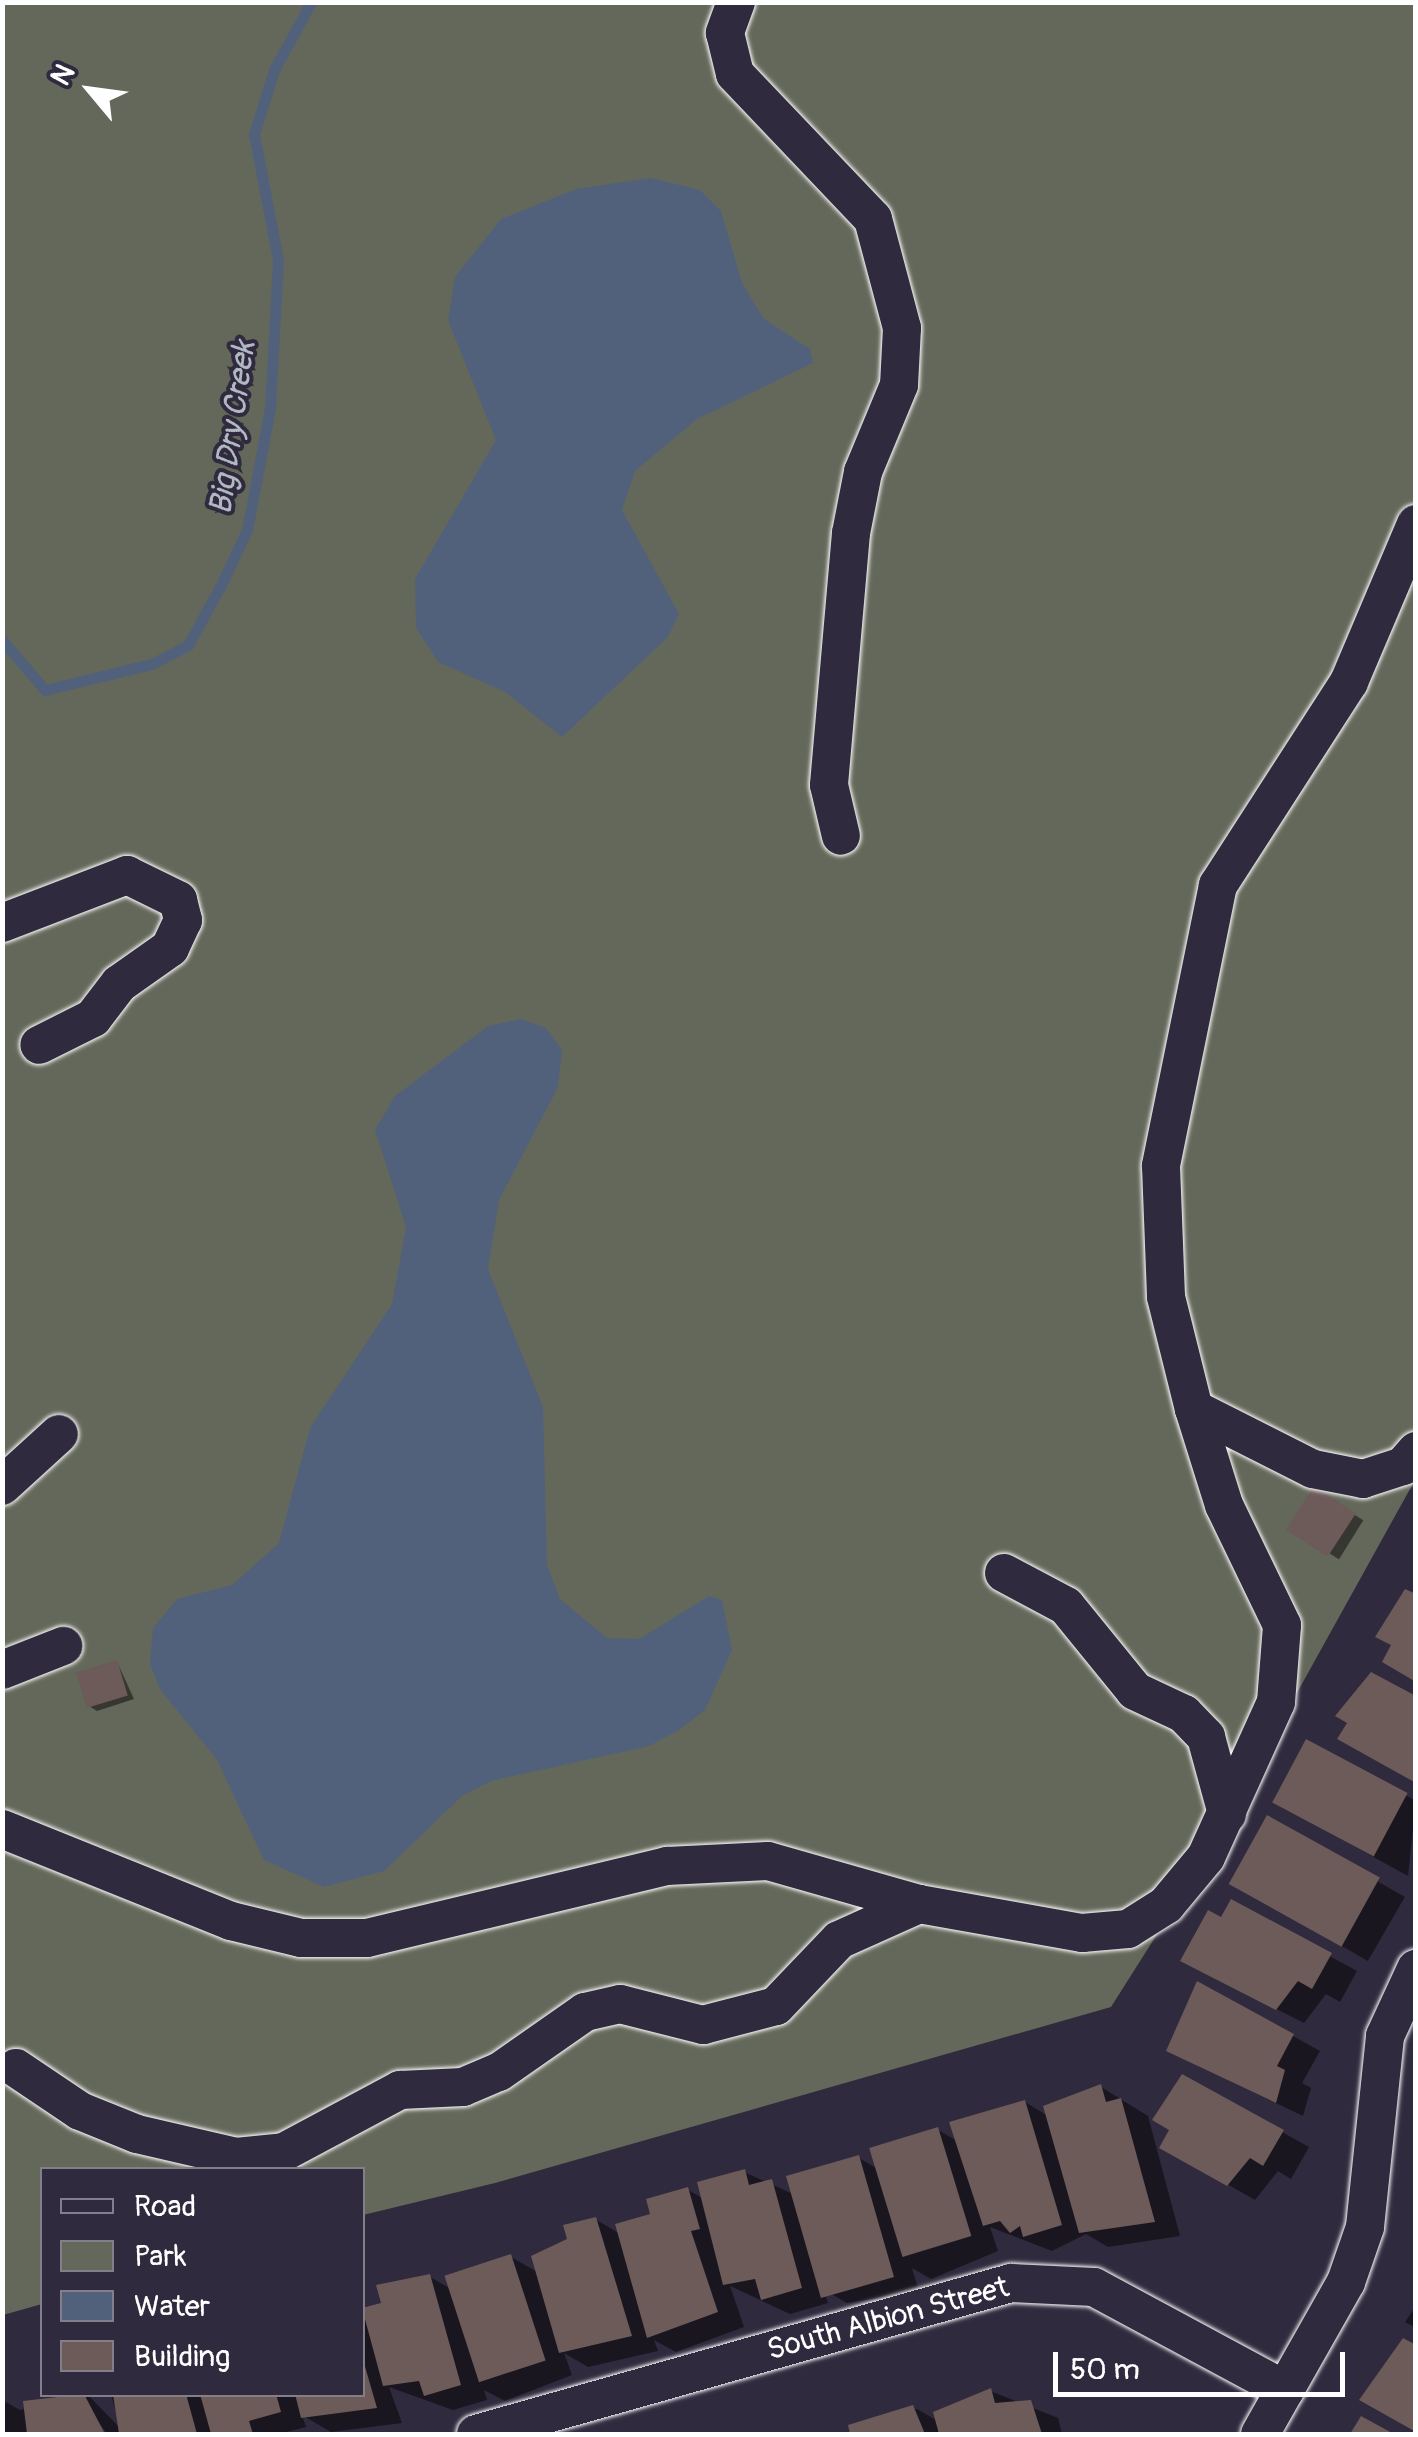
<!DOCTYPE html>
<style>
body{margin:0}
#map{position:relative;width:1418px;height:2437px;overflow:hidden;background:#2f2a3d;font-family:Pangolin,sans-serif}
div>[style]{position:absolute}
.green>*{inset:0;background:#64685a}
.water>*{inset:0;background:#51617b}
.shadow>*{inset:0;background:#0007;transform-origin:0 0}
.stream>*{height:11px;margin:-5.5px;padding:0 5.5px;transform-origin:5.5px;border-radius:5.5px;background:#51617b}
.building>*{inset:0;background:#6c5b59;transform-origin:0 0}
.roads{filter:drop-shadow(0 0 2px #fff) drop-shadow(0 0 2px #fff)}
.minor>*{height:38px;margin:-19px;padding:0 19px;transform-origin:19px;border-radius:19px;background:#2f2a3d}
span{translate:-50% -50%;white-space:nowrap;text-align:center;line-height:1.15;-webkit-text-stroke:8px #2f2a3d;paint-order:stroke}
.street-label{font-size:30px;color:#fff}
.water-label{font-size:32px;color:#b1b8c4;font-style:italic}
.frame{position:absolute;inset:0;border:5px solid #fff;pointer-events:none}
.legend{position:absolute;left:40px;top:2167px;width:325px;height:230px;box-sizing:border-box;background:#2f2a3d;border:2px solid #827f8b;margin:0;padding:12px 18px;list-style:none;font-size:30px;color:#fff}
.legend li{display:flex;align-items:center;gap:20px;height:50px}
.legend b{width:50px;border:2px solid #827f8b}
.north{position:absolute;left:40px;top:40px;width:100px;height:100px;-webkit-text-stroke:8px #2f2a3d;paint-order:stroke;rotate:299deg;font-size:28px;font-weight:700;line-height:40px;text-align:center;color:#fff}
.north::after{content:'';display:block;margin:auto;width:35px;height:45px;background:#fff;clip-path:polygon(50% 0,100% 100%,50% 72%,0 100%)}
.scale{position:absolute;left:1053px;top:2352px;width:292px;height:45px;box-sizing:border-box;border:5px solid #fff;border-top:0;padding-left:12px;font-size:30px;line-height:35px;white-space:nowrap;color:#fff;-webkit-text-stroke:8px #2f2a3d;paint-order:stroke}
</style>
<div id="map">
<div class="green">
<div style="clip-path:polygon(2px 3px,1416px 3px,1415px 1480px,1206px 1857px,1111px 2007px,495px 2183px,363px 2215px,362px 2170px,42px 2170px,42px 2304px,3px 2315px)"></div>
</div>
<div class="water">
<div style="clip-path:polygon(650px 178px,700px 190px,721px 211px,742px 283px,764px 319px,810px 349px,813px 363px,697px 419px,635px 471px,622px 510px,679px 614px,668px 637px,562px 737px,505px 692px,438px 662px,416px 628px,415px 579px,496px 440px,448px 320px,455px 277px,501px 219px,576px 189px)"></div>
<div style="clip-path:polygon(520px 1019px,546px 1028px,562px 1050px,558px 1087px,499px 1200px,488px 1269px,543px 1407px,547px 1565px,560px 1599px,607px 1638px,639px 1639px,709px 1596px,722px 1600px,732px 1650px,705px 1710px,679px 1730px,649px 1746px,491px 1781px,462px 1796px,384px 1871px,324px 1887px,264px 1860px,217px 1760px,160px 1689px,150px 1664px,153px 1628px,177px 1599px,232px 1585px,279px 1543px,310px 1428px,392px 1304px,406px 1227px,375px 1130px,395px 1096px,488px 1026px)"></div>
</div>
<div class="shadow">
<div style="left:1315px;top:1490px;width:57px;height:46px;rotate:32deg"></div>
<div style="clip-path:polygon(117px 1662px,134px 1699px,97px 1711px,89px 1706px)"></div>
<div style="clip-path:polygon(1307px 1743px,1416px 1801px,1408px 1876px,1276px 1803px)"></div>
<div style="left:1268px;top:1818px;width:158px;height:74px;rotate:30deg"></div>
<div style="clip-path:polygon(1232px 1903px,1357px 1971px,1340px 2002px,1326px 1994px,1304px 2023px,1210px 1975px)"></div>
<div style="clip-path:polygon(1293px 2036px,1320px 2051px,1302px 2083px,1311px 2088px,1303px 2116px,1196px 2065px)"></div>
<div style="clip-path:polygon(1101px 2087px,1148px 2116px,1180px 2236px,1108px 2247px,1086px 2234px,1052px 2251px,990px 2227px,998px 2251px,931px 2279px,912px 2268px,919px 2292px,847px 2303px,824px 2290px,828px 2303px,790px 2314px,730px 2286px,744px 2327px,676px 2352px,654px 2340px,658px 2351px,588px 2367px,564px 2353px,572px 2375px,505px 2401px,484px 2390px,487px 2400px,453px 2410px,389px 2387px,402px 2423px,331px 2432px,302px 2415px,306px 2427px,279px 2434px,107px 2434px,98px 2421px,102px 2434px,2px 2434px,2px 2400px,20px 2410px,87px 2394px,121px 2429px,111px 2394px,362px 2394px,362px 2323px,430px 2277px,451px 2289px,511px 2257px,539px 2273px,595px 2219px,620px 2234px,688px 2190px,704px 2199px,744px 2172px,793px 2194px,859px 2158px,878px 2169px,938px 2130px,959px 2142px,1025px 2102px,1048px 2116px)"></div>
<div style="clip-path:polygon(1282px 2132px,1309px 2147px,1291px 2179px,1278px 2171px,1255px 2200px,1162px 2147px)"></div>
<div style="clip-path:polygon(1416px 2306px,1416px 2328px,1405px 2322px)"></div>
<div style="clip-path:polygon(990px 2391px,1058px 2418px,1062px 2434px,853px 2434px,851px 2427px,917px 2409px,938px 2421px)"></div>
</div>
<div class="stream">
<div style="left:2px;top:640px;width:66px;rotate:49.3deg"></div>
<div style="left:45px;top:690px;width:110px;rotate:-13.7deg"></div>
<div style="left:152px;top:664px;width:41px;rotate:-27.8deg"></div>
<div style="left:188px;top:645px;width:68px;rotate:-61.2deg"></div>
<div style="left:221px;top:585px;width:61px;rotate:-64.7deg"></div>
<div style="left:247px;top:530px;width:124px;rotate:-79.3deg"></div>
<div style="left:270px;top:408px;width:148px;rotate:-86.9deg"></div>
<div style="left:278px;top:260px;width:128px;rotate:-100.8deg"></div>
<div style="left:254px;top:134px;width:67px;rotate:-72.6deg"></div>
<div style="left:274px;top:70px;width:77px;rotate:-61.4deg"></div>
</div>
<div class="building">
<div style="left:1314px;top:1486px;width:50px;height:52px;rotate:33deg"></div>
<div style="clip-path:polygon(1405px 1589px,1416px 1594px,1416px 1682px,1382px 1662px,1391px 1645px,1375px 1637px)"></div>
<div style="left:117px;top:1660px;width:37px;height:43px;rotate:73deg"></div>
<div style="clip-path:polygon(1371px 1672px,1416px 1696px,1416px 1783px,1337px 1739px,1347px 1723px,1335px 1716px)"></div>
<div style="left:1306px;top:1739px;width:115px;height:72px;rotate:28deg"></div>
<div style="left:1267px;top:1815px;width:129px;height:79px;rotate:29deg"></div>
<div style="clip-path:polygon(1231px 1899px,1332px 1953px,1312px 1989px,1298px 1981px,1276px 2010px,1180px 1961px,1208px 1910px,1221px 1917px)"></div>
<div style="clip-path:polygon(1197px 1981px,1294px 2034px,1277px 2066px,1285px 2070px,1276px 2103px,1166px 2051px)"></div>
<div style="clip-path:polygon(1182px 2074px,1284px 2130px,1263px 2166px,1250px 2158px,1227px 2186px,1159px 2148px,1169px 2130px,1152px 2120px)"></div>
<div style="clip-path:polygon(1101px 2084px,1106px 2102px,1121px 2098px,1155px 2222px,1079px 2233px,1043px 2106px)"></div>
<div style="clip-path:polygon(1025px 2100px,1062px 2225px,1023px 2237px,1020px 2226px,1010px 2233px,1000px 2221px,983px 2226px,949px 2122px)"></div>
<div style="left:938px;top:2127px;width:114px;height:72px;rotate:73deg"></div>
<div style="left:859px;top:2155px;width:127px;height:76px;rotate:74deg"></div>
<div style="clip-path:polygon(745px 2169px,749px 2185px,772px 2179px,802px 2288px,761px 2300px,755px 2279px,723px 2285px,697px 2182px)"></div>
<div style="clip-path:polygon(688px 2187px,700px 2229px,691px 2231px,718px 2312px,647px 2338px,615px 2224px,650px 2214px,646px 2199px)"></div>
<div style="clip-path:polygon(596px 2217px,632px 2336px,559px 2353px,531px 2256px,567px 2239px,563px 2225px)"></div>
<div style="left:511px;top:2254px;width:112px;height:70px;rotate:72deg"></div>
<div style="clip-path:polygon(430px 2274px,461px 2385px,424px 2396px,419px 2381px,383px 2386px,362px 2308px,381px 2303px,376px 2285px)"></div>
<div style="clip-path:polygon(1403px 2338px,1416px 2345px,1416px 2432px,1359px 2400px)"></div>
<div style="clip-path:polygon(364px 2363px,377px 2408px,301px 2418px,295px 2394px,362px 2394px)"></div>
<div style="clip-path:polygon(991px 2388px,995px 2403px,1031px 2400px,1042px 2434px,939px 2434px,933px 2412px)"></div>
<div style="clip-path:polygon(84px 2394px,105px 2434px,27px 2434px,23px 2401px)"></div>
<div style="clip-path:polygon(113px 2394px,186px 2394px,197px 2434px,119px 2434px)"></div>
<div style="clip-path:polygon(200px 2394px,276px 2394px,281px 2412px,249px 2421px,253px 2434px,211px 2434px)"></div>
<div style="clip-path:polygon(913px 2405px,925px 2434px,850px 2434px,848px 2425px)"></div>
<div style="clip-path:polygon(1361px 2416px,1394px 2434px,1350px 2434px)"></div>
</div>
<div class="roads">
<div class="minor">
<div style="left:736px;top:2px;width:33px;rotate:110deg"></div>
<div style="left:725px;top:33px;width:42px;rotate:76.3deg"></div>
<div style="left:735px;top:74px;width:200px;rotate:46.4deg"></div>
<div style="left:873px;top:219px;width:113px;rotate:75.1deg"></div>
<div style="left:902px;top:328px;width:57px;rotate:93deg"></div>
<div style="left:899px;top:385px;width:94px;rotate:112.5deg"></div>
<div style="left:863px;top:472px;width:62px;rotate:101.1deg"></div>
<div style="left:851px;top:533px;width:253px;rotate:95deg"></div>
<div style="left:829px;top:785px;width:52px;rotate:76.8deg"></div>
<div style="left:1416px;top:524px;width:172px;rotate:113deg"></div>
<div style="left:1349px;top:682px;width:242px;rotate:122.8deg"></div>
<div style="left:1218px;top:885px;width:287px;rotate:101.5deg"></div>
<div style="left:1161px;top:1166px;width:131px;rotate:87.8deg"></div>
<div style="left:1166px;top:1297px;width:115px;rotate:76deg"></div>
<div style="left:1194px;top:1409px;width:133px;rotate:26.8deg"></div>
<div style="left:1313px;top:1469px;width:51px;rotate:11.3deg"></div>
<div style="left:1363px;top:1479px;width:42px;rotate:-18deg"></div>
<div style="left:1403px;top:1466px;width:20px;rotate:-49deg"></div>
<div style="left:2px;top:923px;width:134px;rotate:-21deg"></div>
<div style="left:127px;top:875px;width:57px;rotate:26.1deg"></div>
<div style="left:178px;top:900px;width:21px;rotate:76deg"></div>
<div style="left:183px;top:920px;width:31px;rotate:115deg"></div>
<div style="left:170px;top:948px;width:62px;rotate:144.8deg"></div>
<div style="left:119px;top:984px;width:43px;rotate:127.4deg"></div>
<div style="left:93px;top:1018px;width:60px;rotate:153.4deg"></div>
<div style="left:2px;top:1486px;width:77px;rotate:-42.4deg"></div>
<div style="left:1004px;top:1573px;width:70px;rotate:28deg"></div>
<div style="left:1066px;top:1606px;width:109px;rotate:50.9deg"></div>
<div style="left:1135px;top:1691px;width:54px;rotate:25.1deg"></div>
<div style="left:1184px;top:1714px;width:32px;rotate:46deg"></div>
<div style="left:1206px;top:1737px;width:80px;rotate:74.7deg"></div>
<div style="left:2px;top:1670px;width:66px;rotate:-21.5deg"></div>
<div style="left:2px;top:1829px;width:247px;rotate:21.9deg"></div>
<div style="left:231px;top:1921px;width:72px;rotate:13.7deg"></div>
<div style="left:301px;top:1938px;width:66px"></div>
<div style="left:367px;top:1938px;width:309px;rotate:-13.5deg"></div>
<div style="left:667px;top:1866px;width:101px;rotate:-2.8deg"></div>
<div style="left:768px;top:1861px;width:157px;rotate:15.9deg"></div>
<div style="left:16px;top:2068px;width:77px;rotate:33.9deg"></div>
<div style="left:80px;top:2111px;width:61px;rotate:22deg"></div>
<div style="left:137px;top:2134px;width:102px;rotate:13.1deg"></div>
<div style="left:236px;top:2157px;width:48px;rotate:-5.9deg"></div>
<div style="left:284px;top:2152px;width:132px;rotate:-28.1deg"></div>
<div style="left:400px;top:2090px;width:63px;rotate:-2.7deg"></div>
<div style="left:463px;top:2087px;width:39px;rotate:-23deg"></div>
<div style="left:499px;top:2072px;width:105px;rotate:-34.9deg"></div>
<div style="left:585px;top:2012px;width:36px;rotate:-13deg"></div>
<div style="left:620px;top:2004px;width:86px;rotate:14.2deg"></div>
<div style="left:703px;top:2025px;width:75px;rotate:-14.6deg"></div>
<div style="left:776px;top:2006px;width:91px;rotate:-46.3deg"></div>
<div style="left:839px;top:1940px;width:88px;rotate:-24.2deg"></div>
<div style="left:919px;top:1904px;width:166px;rotate:10.1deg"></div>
<div style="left:1082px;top:1933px;width:46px;rotate:-5deg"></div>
<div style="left:1128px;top:1929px;width:45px;rotate:-32.3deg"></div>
<div style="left:1166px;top:1905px;width:62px;rotate:-50.2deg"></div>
<div style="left:1206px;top:1857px;width:170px;rotate:-65.7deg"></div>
<div style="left:1276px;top:1702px;width:77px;rotate:-85.5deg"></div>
<div style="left:1282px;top:1625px;width:133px;rotate:-115.8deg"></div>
<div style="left:1224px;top:1505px;width:101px;rotate:-107.4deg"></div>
<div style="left:476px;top:2434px;width:556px;rotate:-15.76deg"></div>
<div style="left:1011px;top:2283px;width:83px;rotate:2.8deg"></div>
<div style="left:1094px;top:2287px;width:217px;rotate:28.3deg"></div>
<div style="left:1260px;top:2434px;width:175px;rotate:-60.5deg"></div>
<div style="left:1346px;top:2282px;width:58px;rotate:-70.9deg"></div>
<div style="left:1365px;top:2227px;width:192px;rotate:-84deg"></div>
<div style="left:1385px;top:2036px;width:74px;rotate:-65.2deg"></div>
</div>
</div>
<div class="street-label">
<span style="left:888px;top:2319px;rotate:-15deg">South Albion Street</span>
</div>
<div class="water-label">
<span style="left:233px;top:428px;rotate:-82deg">Big Dry Creek</span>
</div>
<div class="frame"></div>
<ul class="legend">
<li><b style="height:12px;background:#2f2a3d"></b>Road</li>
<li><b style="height:28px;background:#64685a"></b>Park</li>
<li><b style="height:28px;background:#51617b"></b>Water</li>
<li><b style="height:28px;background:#6c5b59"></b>Building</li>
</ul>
<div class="north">N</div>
<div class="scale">50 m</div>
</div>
